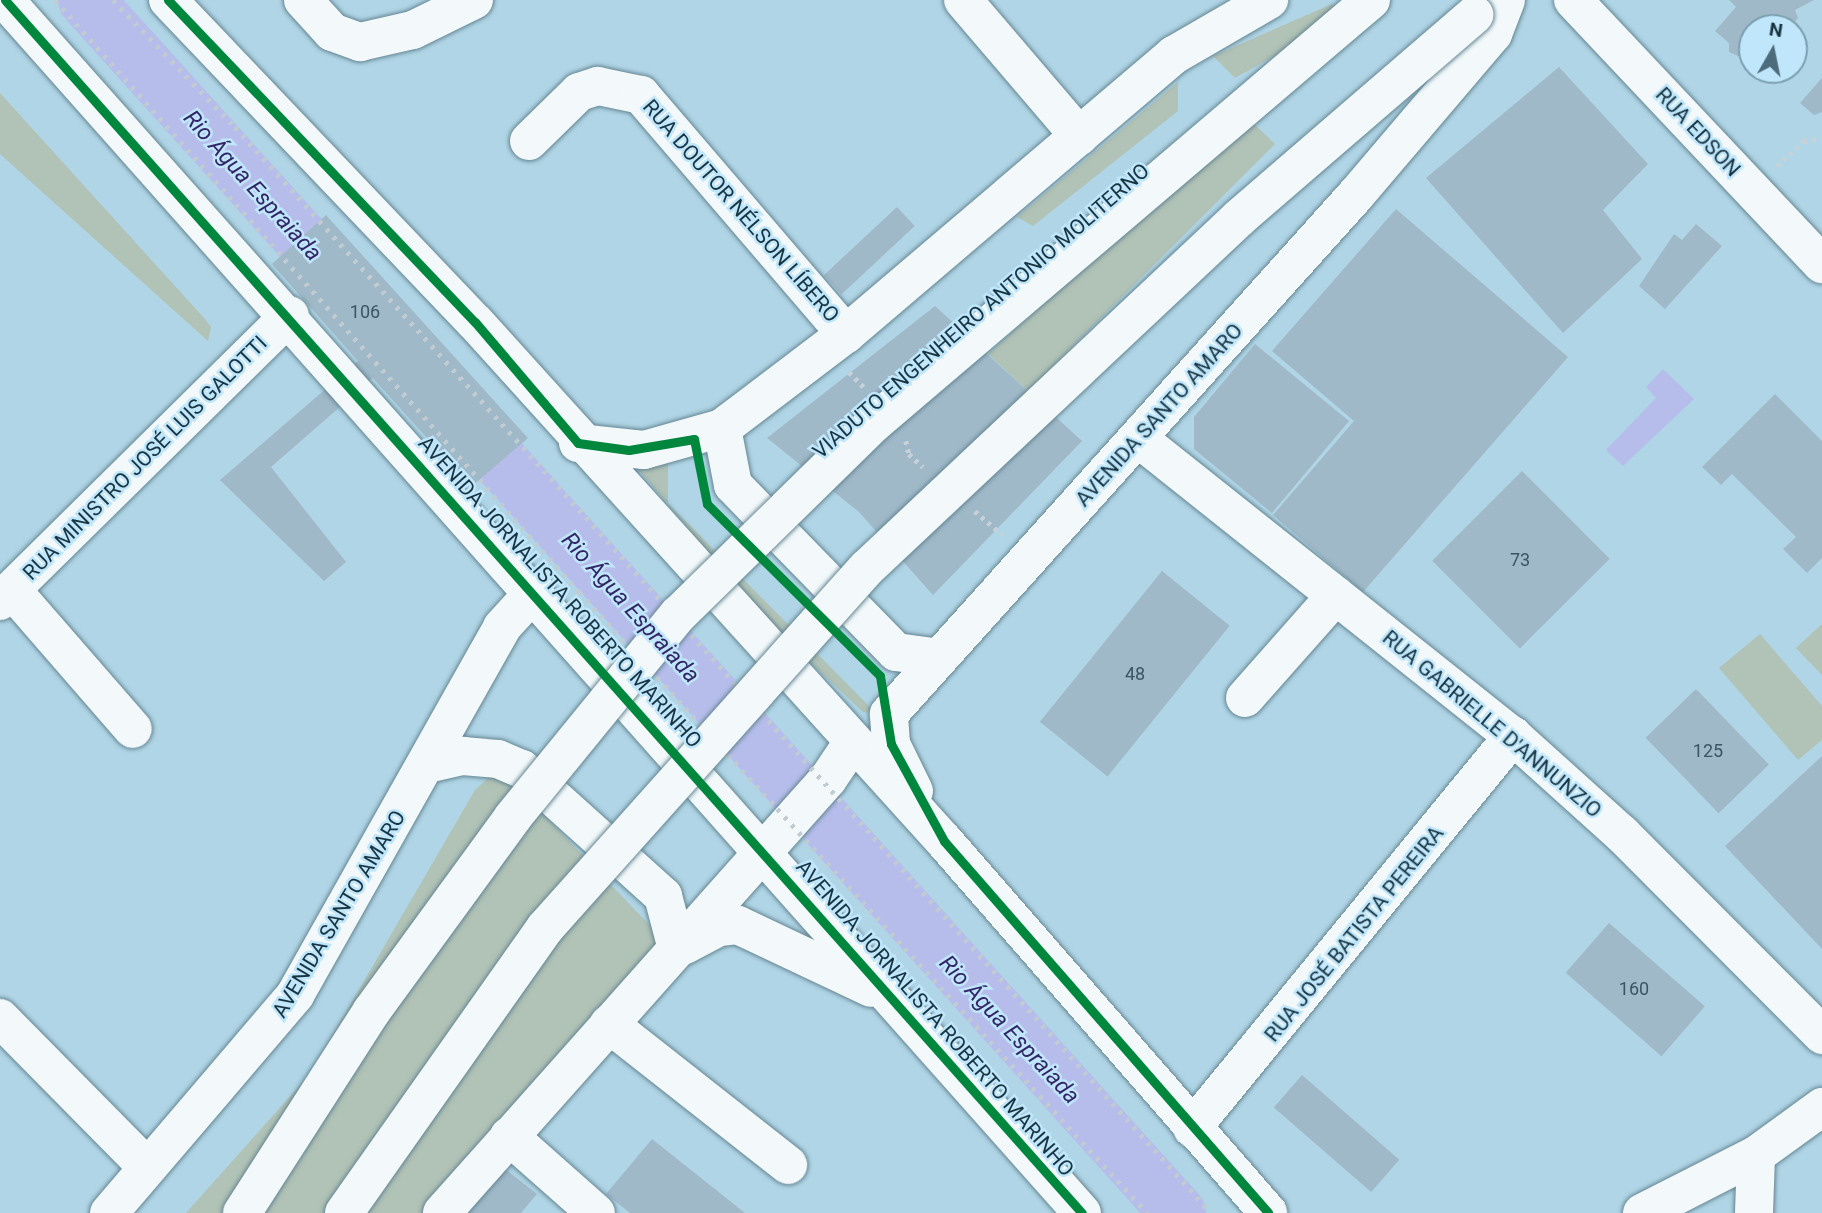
<!DOCTYPE html>
<meta charset="utf-8">
<style>
body{margin:0}
#map{position:relative;width:1822px;height:1213px;overflow:hidden;background:#b0d5e6;font-family:Roboto,sans-serif}
div>[style]{position:absolute}
.green>*{inset:0;background:#b1c2b6}
.water>*{inset:0;background:#b6bdeb}
.river>*{height:56px;margin:-28px;padding:0 28px;transform-origin:28px;border-radius:28px;background:#b6bdeb}
.building>*{inset:0;background:#a0b9c9;transform-origin:0 0}
.path>*{height:4.5px;margin-top:-2.25px;transform-origin:0;background:repeating-linear-gradient(90deg,#c7d2d8 0 3.5px,transparent 0 8.5px)}
.roads{filter:drop-shadow(0 0 2px #658693) drop-shadow(0 0 2px #658693)}
.minor>*{height:38px;margin:-19px;padding:0 19px;transform-origin:19px;border-radius:19px;background:#f3f9fb}
.major>*{height:38px;margin:-19px;padding:0 19px;transform-origin:19px;border-radius:19px;background:#f3f9fb}
.rail>*{height:5px;margin-top:-2.5px;transform-origin:0;background:repeating-linear-gradient(90deg,#c1ccd2 0 3.5px,transparent 0 10.5px)}
.bridges{filter:drop-shadow(0 0 2px #658693) drop-shadow(0 0 2px #658693)}
.major-bridge>*{height:38px;margin:-19px;padding:0 19px;transform-origin:19px;border-radius:19px;background:#f3f9fb}
.cycleway>*{height:9px;margin:-4.5px;padding:0 4.5px;transform-origin:4.5px;border-radius:4.5px;background:#00873e}
span{translate:-50% -50%;white-space:nowrap;text-align:center;line-height:1.15;-webkit-text-stroke:5px #bfe6fa;paint-order:stroke}
.number-label{font-size:18px;color:#3a5563}
.number-label span{-webkit-text-stroke-width:0}
.street-label{font-size:21px;color:#183441}
.water-label{font-size:23px;color:#342568;font-style:italic}
.north{position:absolute;left:1738px;top:14px;width:70px;height:70px;box-sizing:border-box;background:#bfe6fa;border:2px solid #7c9fb0;border-radius:50%;rotate:9deg;font-size:19px;font-weight:700;line-height:28px;text-align:center;color:#183441}
.north::after{content:'';display:block;margin:auto;width:24px;height:32px;background:#4d6c7b;clip-path:polygon(50% 0,100% 100%,50% 72%,0 100%)}
</style>
<div id="map">
<div class="green">
<div style="clip-path:polygon(1332px 4px,1352px 13px,1235px 78px,1213px 56px)"></div>
<div style="clip-path:polygon(1178px 82px,1178px 111px,1033px 226px,1017px 217px)"></div>
<div style="clip-path:polygon(0 93px,204px 318px,211px 327px,208px 341px,0 154px)"></div>
<div style="clip-path:polygon(1247px 117px,1275px 144px,1028px 391px,988px 354px)"></div>
<div style="clip-path:polygon(632px 462px,668px 462px,668px 503px,877px 714px,863px 712px,769px 624px)"></div>
<div style="clip-path:polygon(1822px 624px,1822px 675px,1796px 648px)"></div>
<div style="clip-path:polygon(1760px 634px,1822px 706px,1822px 740px,1798px 760px,1719px 668px)"></div>
<div style="clip-path:polygon(493px 773px,505px 774px,663px 939px,431px 1213px,186px 1213px,310px 1074px,475px 790px)"></div>
</div>
<div class="water">
<div style="clip-path:polygon(1663px 369px,1694px 399px,1623px 466px,1606px 450px,1656px 398px,1646px 387px)"></div>
</div>
<div class="river">
<div style="left:86px;top:0;width:399px;rotate:47.9deg"></div>
<div style="left:449px;top:404px;width:1089px;rotate:47.98deg"></div>
</div>
<div class="building">
<div style="clip-path:polygon(1729px 0,1814px 0,1795px 10px,1798px 18px,1790px 28px,1752px 28px,1752px 60px,1747px 60px,1729px 52px,1729px 43px,1715px 31px,1736px 7px)"></div>
<div style="clip-path:polygon(1559px 67px,1648px 164px,1603px 210px,1642px 259px,1563px 333px,1426px 178px)"></div>
<div style="clip-path:polygon(1822px 78px,1822px 112px,1814px 115px,1800px 103px)"></div>
<div style="left:897px;top:207px;width:26px;height:100px;rotate:47deg"></div>
<div style="clip-path:polygon(1396px 209px,1568px 357px,1363px 592px,1273px 515px,1354px 421px,1272px 351px)"></div>
<div style="clip-path:polygon(326px 215px,528px 438px,471px 487px,373px 378px,271px 467px,346px 562px,324px 581px,220px 480px,358px 361px,272px 264px)"></div>
<div style="clip-path:polygon(1696px 224px,1722px 246px,1665px 309px,1639px 286px,1674px 234px,1682px 240px)"></div>
<div style="clip-path:polygon(935px 306px,1082px 441px,933px 595px,859px 512px,767px 438px)"></div>
<div style="clip-path:polygon(1255px 344px,1349px 421px,1272px 513px,1194px 449px,1194px 417px)"></div>
<div style="clip-path:polygon(1775px 394px,1822px 441px,1822px 558px,1807px 573px,1783px 549px,1796px 537px,1732px 474px,1721px 485px,1702px 467px)"></div>
<div style="left:1522px;top:471px;width:124px;height:127px;rotate:45deg"></div>
<div style="left:1162px;top:571px;width:87px;height:194px;rotate:39deg"></div>
<div style="left:1696px;top:689px;width:105px;height:70px;rotate:46deg"></div>
<div style="clip-path:polygon(1822px 756px,1822px 949px,1725px 846px)"></div>
<div style="left:1609px;top:923px;width:127px;height:66px;rotate:41deg"></div>
<div style="left:1302px;top:1075px;width:129px;height:43px;rotate:41deg"></div>
<div style="clip-path:polygon(652px 1139px,745px 1213px,630px 1213px,606px 1194px)"></div>
<div style="clip-path:polygon(500px 1165px,537px 1194px,521px 1213px,462px 1213px)"></div>
</div>
<div class="path">
<div style="left:1777px;top:166px;width:37px;rotate:-43deg"></div>
<div style="left:1804px;top:141px;width:18px;rotate:-9deg"></div>
<div style="left:849px;top:372px;width:23px;rotate:45deg"></div>
<div style="left:906px;top:441px;width:13px;rotate:77deg"></div>
<div style="left:909px;top:454px;width:19px;rotate:43deg"></div>
<div style="left:975px;top:511px;width:37px;rotate:41deg"></div>
</div>
<div class="roads">
<div class="minor">
<div style="left:303px;top:0;width:43px;rotate:47.8deg"></div>
<div style="left:332px;top:32px;width:30px;rotate:20deg"></div>
<div style="left:360px;top:42px;width:54px;rotate:-12.8deg"></div>
<div style="left:413px;top:30px;width:68px;rotate:-26.2deg"></div>
<div style="left:963px;top:0;width:179px;rotate:49.5deg"></div>
<div style="left:1573px;top:0;width:363px;rotate:46.7deg"></div>
<div style="left:529px;top:141px;width:70px;rotate:-44.4deg"></div>
<div style="left:579px;top:92px;width:20px;rotate:-18deg"></div>
<div style="left:598px;top:86px;width:44px;rotate:11.8deg"></div>
<div style="left:641px;top:95px;width:315px;rotate:49.4deg"></div>
<div style="left:1139px;top:439px;width:478px;rotate:38.5deg"></div>
<div style="left:1513px;top:736px;width:147px;rotate:42deg"></div>
<div style="left:1622px;top:834px;width:284px;rotate:45.1deg"></div>
<div style="left:12px;top:590px;width:184px;rotate:49deg"></div>
<div style="left:0;top:601px;width:407px;rotate:-44.6deg"></div>
<div style="left:1245px;top:698px;width:137px;rotate:-48.5deg"></div>
<div style="left:0;top:1018px;width:208px;rotate:45.4deg"></div>
<div style="left:609px;top:1024px;width:228px;rotate:38.2deg"></div>
<div style="left:1192px;top:1128px;width:507px;rotate:-50.69deg"></div>
<div style="left:509px;top:1136px;width:116px;rotate:41.5deg"></div>
<div style="left:1642px;top:1213px;width:128px;rotate:-27deg"></div>
<div style="left:1756px;top:1155px;width:82px;rotate:-36deg"></div>
<div style="left:1754px;top:1213px;width:58px;rotate:-88deg"></div>
</div>
<div class="major">
<div style="left:5px;top:0;width:1622px;rotate:48.4deg"></div>
<div style="left:168px;top:0;width:445px;rotate:46.4deg"></div>
<div style="left:475px;top:322px;width:700px;rotate:47.9deg"></div>
<div style="left:944px;top:841px;width:493px;rotate:48.9deg"></div>
<div style="left:722px;top:428px;width:58px;rotate:79.1deg"></div>
<div style="left:733px;top:485px;width:233px;rotate:45.7deg"></div>
<div style="left:896px;top:652px;width:43px;rotate:7.9deg"></div>
<div style="left:578px;top:443px;width:66px;rotate:6.1deg"></div>
<div style="left:644px;top:450px;width:81px;rotate:-15.8deg"></div>
<div style="left:722px;top:428px;width:156px;rotate:-37.2deg"></div>
<div style="left:846px;top:334px;width:431px;rotate:-40.4deg"></div>
<div style="left:1174px;top:55px;width:110px;rotate:-30.1deg"></div>
<div style="left:427px;top:764px;width:37px;rotate:-13deg"></div>
<div style="left:463px;top:756px;width:35px;rotate:5deg"></div>
<div style="left:498px;top:759px;width:26px;rotate:23deg"></div>
<div style="left:522px;top:769px;width:190px;rotate:42deg"></div>
<div style="left:663px;top:896px;width:55px;rotate:75.2deg"></div>
<div style="left:914px;top:791px;width:52px;rotate:-116.1deg"></div>
<div style="left:891px;top:744px;width:30px;rotate:-94deg"></div>
<div style="left:889px;top:714px;width:697px;rotate:-48.03deg"></div>
<div style="left:1355px;top:196px;width:213px;rotate:-49.6deg"></div>
<div style="left:1493px;top:34px;width:36px;rotate:-69deg"></div>
<div style="left:685px;top:945px;width:38px;rotate:-28deg"></div>
<div style="left:719px;top:927px;width:19px;rotate:-6deg"></div>
<div style="left:738px;top:925px;width:147px;rotate:25.3deg"></div>
<div style="left:109px;top:1213px;width:287px;rotate:-49.5deg"></div>
<div style="left:295px;top:995px;width:422px;rotate:-60.6deg"></div>
<div style="left:502px;top:627px;width:49px;rotate:-47.5deg"></div>
<div style="left:442px;top:1213px;width:581px;rotate:-48.35deg"></div>
<div style="left:828px;top:779px;width:45px;rotate:-56deg"></div>
</div>
</div>
<div class="rail">
<div style="left:55px;top:0;width:791px;rotate:48.49deg"></div>
<div style="left:579px;top:592px;width:842px;rotate:47.55deg"></div>
<div style="left:113px;top:0;width:176px;rotate:46.2deg"></div>
<div style="left:235px;top:127px;width:1460px;rotate:48.05deg"></div>
</div>
<div class="bridges">
<div class="major-bridge">
<div style="left:242px;top:1213px;width:239px;rotate:-57.3deg"></div>
<div style="left:371px;top:1012px;width:241px;rotate:-53.9deg"></div>
<div style="left:513px;top:817px;width:261px;rotate:-50.8deg"></div>
<div style="left:678px;top:615px;width:273px;rotate:-44.4deg"></div>
<div style="left:873px;top:424px;width:654px;rotate:-40.41deg"></div>
<div style="left:344px;top:1213px;width:349px;rotate:-54.8deg"></div>
<div style="left:545px;top:928px;width:483px;rotate:-48.2deg"></div>
<div style="left:867px;top:568px;width:511px;rotate:-43.25deg"></div>
<div style="left:1239px;top:218px;width:311px;rotate:-40.8deg"></div>
</div>
</div>
<div class="cycleway">
<div style="left:5px;top:0;width:1622px;rotate:48.4deg"></div>
<div style="left:168px;top:0;width:445px;rotate:46.4deg"></div>
<div style="left:475px;top:322px;width:159px;rotate:49.6deg"></div>
<div style="left:578px;top:443px;width:51px;rotate:7.8deg"></div>
<div style="left:629px;top:450px;width:66px;rotate:-9.6deg"></div>
<div style="left:694px;top:439px;width:66px;rotate:78.7deg"></div>
<div style="left:707px;top:504px;width:244px;rotate:44.8deg"></div>
<div style="left:880px;top:676px;width:69px;rotate:80.8deg"></div>
<div style="left:891px;top:744px;width:111px;rotate:61.3deg"></div>
<div style="left:944px;top:841px;width:493px;rotate:48.9deg"></div>
</div>
<div class="number-label">
<span style="left:365px;top:312px">106</span>
<span style="left:1520px;top:560px">73</span>
<span style="left:1135px;top:674px">48</span>
<span style="left:1708px;top:751px">125</span>
<span style="left:1634px;top:989px">160</span>
</div>
<div class="street-label">
<span style="left:1698px;top:132px;rotate:47deg">RUA EDSON</span>
<span style="left:741px;top:211px;rotate:49deg">RUA DOUTOR NÉLSON LÍBERO</span>
<span style="left:981px;top:311px;rotate:-41deg">VIADUTO ENGENHEIRO ANTONIO MOLITERNO</span>
<span style="left:1159px;top:415px;rotate:-48deg">AVENIDA SANTO AMARO</span>
<span style="left:145px;top:458px;rotate:-45deg">RUA MINISTRO JOSÉ LUIS GALOTTI</span>
<span style="left:560px;top:592px;rotate:48deg">AVENIDA JORNALISTA ROBERTO MARINHO</span>
<span style="left:1492px;top:724px;rotate:40deg">RUA GABRIELLE D'ANNUNZIO</span>
<span style="left:339px;top:914px;rotate:-59deg">AVENIDA SANTO AMARO</span>
<span style="left:1354px;top:934px;rotate:-51deg">RUA JOSÉ BATISTA PEREIRA</span>
<span style="left:935px;top:1018px;rotate:49deg">AVENIDA JORNALISTA ROBERTO MARINHO</span>
</div>
<div class="water-label">
<span style="left:252px;top:186px;rotate:48deg">Rio Água Espraiada</span>
<span style="left:630px;top:608px;rotate:48deg">Rio Água Espraiada</span>
<span style="left:1009px;top:1030px;rotate:47deg">Rio Água Espraiada</span>
</div>
<div class="north">N</div>
</div>
